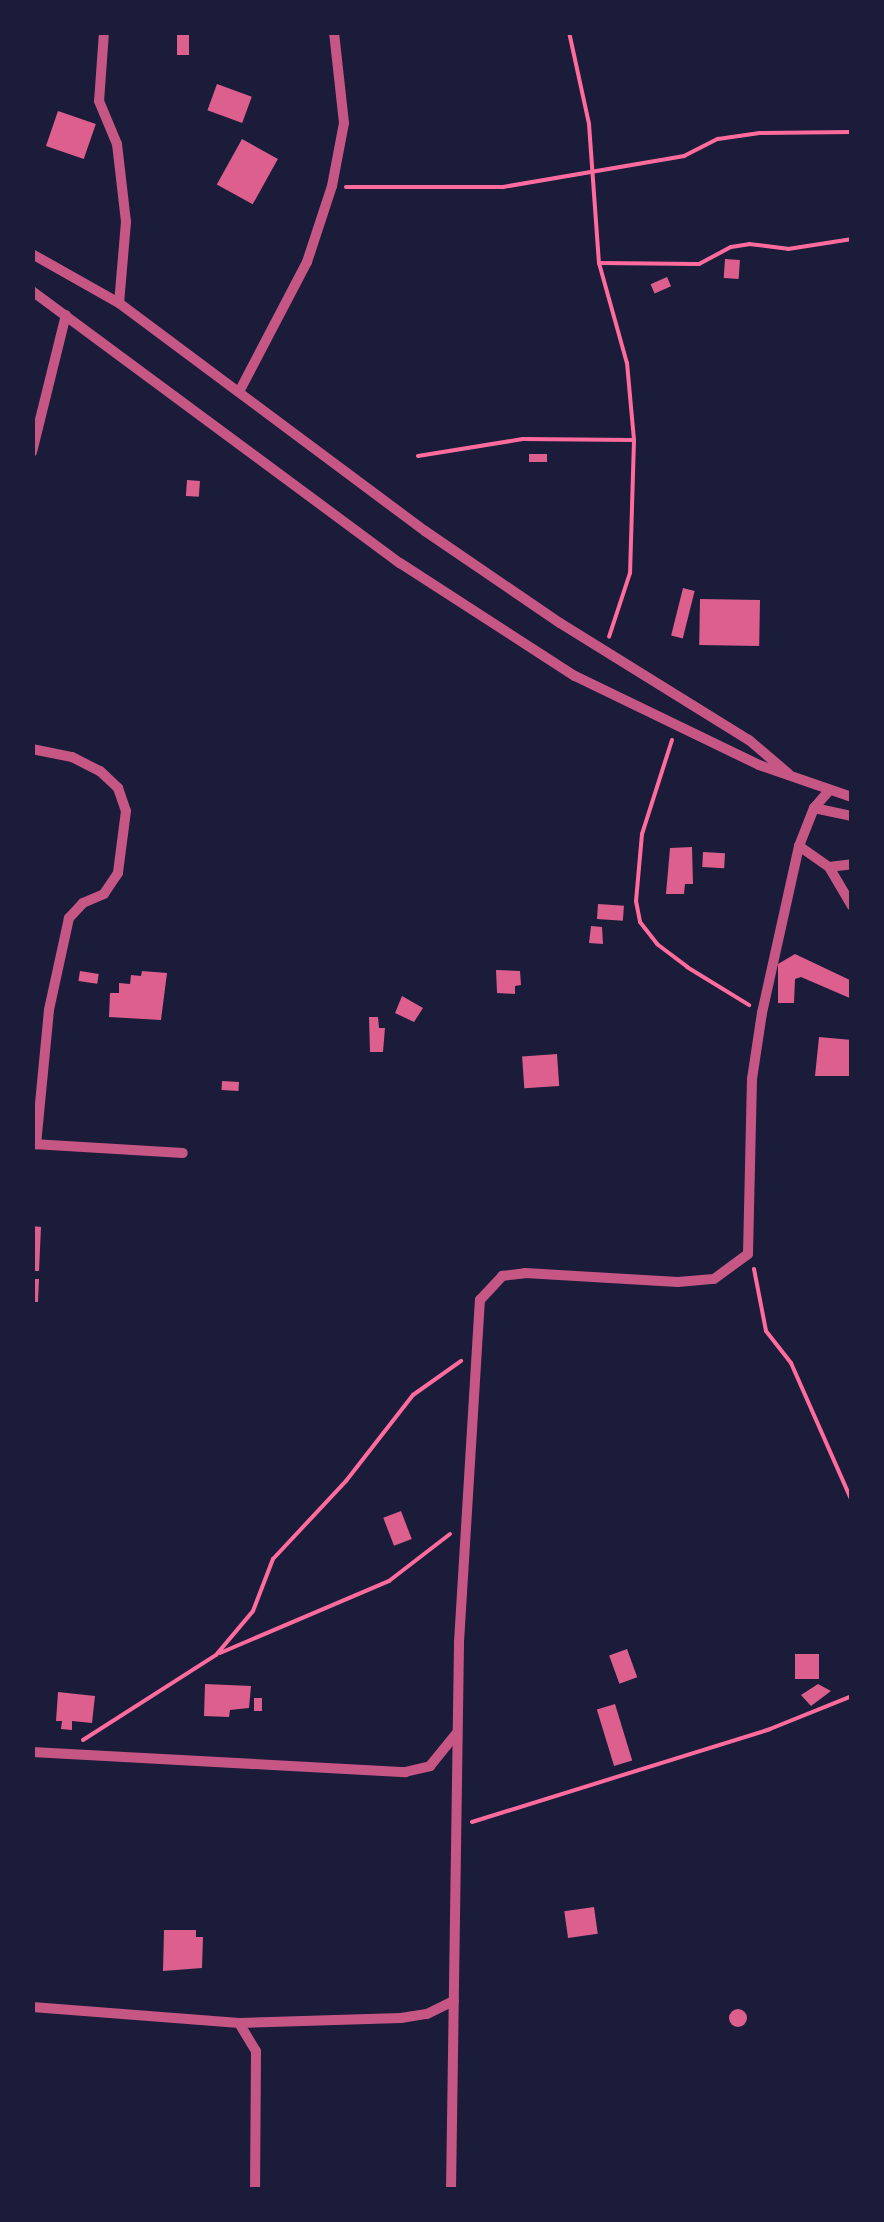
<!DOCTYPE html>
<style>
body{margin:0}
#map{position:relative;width:884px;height:2222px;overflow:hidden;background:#1b1b3a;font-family:Overpass,sans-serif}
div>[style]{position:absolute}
.building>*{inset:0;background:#dd5f8e;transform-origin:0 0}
.round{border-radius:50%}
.path>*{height:4px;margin:-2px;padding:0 2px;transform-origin:2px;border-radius:2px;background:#ff6b9d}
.minor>*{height:10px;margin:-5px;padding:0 5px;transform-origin:5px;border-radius:5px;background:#c65784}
span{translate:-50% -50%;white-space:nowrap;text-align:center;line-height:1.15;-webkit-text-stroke:9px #1b1b3a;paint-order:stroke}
.frame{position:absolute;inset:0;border:35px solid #1b1b3a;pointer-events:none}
</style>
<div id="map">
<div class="building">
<div style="left:177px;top:35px;width:12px;height:20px"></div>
<div style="left:217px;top:84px;width:37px;height:28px;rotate:20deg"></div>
<div style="left:58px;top:111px;width:40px;height:37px;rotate:19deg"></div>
<div style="left:242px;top:139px;width:41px;height:52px;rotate:29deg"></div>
<div style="left:725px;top:259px;width:15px;height:19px;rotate:4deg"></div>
<div style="left:667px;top:277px;width:10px;height:18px;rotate:66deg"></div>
<div style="left:529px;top:454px;width:18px;height:8px"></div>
<div style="left:187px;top:480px;width:13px;height:16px;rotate:4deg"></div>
<div style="left:683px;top:588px;width:12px;height:49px;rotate:14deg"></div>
<div style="left:700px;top:599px;width:60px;height:46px;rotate:1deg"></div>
<div style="clip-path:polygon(692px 847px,693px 884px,685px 884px,684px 894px,666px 894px,670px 848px)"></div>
<div style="left:703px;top:852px;width:22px;height:15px;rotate:3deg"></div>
<div style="left:598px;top:904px;width:26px;height:15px;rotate:4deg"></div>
<div style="clip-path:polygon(591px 926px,602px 927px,603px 944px,589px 943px)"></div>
<div style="clip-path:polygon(795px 954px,852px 981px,852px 999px,801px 977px,795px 979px,794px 1003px,778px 1003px,778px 964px)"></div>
<div style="clip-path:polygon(496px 970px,520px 971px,521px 985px,515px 986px,515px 994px,497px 993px)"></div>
<div style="left:80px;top:971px;width:19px;height:10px;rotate:9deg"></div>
<div style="clip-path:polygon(142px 971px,167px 973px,161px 1020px,109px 1017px,110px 993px,119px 993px,119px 983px,130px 984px,131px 975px,141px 976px)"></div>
<div style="clip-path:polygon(402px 996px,423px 1008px,414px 1022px,395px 1013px)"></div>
<div style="clip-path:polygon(369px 1017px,378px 1017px,379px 1028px,385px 1028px,383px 1052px,370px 1052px)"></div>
<div style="clip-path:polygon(819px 1037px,852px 1040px,852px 1076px,815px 1076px)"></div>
<div style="left:557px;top:1054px;width:32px;height:35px;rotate:86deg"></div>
<div style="left:222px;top:1081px;width:17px;height:9px;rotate:3deg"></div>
<div style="clip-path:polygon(32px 1226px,41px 1227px,39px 1271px,32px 1271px)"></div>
<div style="clip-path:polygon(32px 1279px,39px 1279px,38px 1302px,32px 1302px)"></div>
<div style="left:401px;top:1511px;width:30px;height:19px;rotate:69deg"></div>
<div style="left:627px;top:1649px;width:30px;height:19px;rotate:70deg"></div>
<div style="left:795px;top:1654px;width:24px;height:25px"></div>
<div style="clip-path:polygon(205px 1684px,251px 1686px,249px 1708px,230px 1710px,229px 1717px,204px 1716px)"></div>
<div style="clip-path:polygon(818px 1684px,831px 1691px,811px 1706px,801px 1695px)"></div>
<div style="clip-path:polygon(58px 1692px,95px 1696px,92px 1723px,72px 1721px,72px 1730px,61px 1729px,62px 1721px,56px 1721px)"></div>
<div style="left:254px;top:1698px;width:8px;height:13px"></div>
<div style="left:615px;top:1704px;width:59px;height:19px;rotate:73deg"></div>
<div style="left:594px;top:1907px;width:27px;height:30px;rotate:82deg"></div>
<div style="clip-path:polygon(164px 1930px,196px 1930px,196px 1937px,203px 1937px,202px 1968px,163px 1971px)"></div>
<div class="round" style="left:729px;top:2009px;width:18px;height:18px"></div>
</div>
<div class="path">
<div style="left:569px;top:32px;width:94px;rotate:77.7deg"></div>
<div style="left:589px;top:124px;width:139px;rotate:85.9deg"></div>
<div style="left:599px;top:263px;width:104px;rotate:74.4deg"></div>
<div style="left:627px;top:363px;width:77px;rotate:84.8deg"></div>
<div style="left:634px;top:440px;width:133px;rotate:91.7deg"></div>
<div style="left:630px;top:573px;width:67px;rotate:108.2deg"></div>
<div style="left:346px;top:187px;width:157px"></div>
<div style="left:503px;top:187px;width:184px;rotate:-9.7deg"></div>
<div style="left:684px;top:156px;width:38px;rotate:-27deg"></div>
<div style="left:718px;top:139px;width:42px;rotate:-8.1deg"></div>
<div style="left:760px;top:133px;width:92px;rotate:-0.6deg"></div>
<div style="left:599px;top:263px;width:100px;rotate:0.6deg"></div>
<div style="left:699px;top:264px;width:36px;rotate:-28deg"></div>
<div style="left:731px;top:247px;width:18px;rotate:-9deg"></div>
<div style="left:749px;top:244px;width:39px;rotate:7deg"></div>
<div style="left:788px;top:249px;width:65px;rotate:-8.9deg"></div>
<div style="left:418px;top:456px;width:106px;rotate:-9.2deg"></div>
<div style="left:523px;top:439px;width:111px;rotate:0.5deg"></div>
<div style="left:672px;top:740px;width:99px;rotate:107.7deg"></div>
<div style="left:642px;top:834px;width:67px;rotate:95.1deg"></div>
<div style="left:636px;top:901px;width:21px;rotate:79deg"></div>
<div style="left:640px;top:922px;width:28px;rotate:52deg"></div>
<div style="left:657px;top:944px;width:38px;rotate:37deg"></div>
<div style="left:687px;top:967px;width:73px;rotate:31.5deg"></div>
<div style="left:754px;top:1269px;width:63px;rotate:79deg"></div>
<div style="left:766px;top:1331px;width:41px;rotate:52deg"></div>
<div style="left:791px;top:1363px;width:151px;rotate:66.2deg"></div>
<div style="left:220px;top:1653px;width:184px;rotate:-23.1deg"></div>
<div style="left:389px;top:1581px;width:77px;rotate:-37.6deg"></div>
<div style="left:83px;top:1740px;width:158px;rotate:-32.6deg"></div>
<div style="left:216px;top:1655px;width:57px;rotate:-49.9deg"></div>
<div style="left:253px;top:1611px;width:56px;rotate:-69deg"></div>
<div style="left:273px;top:1559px;width:107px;rotate:-46.9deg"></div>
<div style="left:346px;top:1481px;width:109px;rotate:-52.1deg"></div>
<div style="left:413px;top:1395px;width:59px;rotate:-35.3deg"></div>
<div style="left:472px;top:1822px;width:312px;rotate:-17.3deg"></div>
<div style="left:770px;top:1729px;width:88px;rotate:-21.9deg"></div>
</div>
<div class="minor">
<div style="left:104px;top:32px;width:69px;rotate:94.1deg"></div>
<div style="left:99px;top:101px;width:47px;rotate:67.3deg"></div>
<div style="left:117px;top:144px;width:79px;rotate:83.4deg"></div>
<div style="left:126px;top:222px;width:81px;rotate:94.9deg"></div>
<div style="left:32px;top:254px;width:100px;rotate:29.4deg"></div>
<div style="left:119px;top:303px;width:382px;rotate:36.7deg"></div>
<div style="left:425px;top:531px;width:163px;rotate:34.3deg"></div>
<div style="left:560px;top:623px;width:222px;rotate:31.8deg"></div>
<div style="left:749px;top:740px;width:52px;rotate:40.4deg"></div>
<div style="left:32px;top:291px;width:458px;rotate:36.5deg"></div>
<div style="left:400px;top:563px;width:208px;rotate:32.9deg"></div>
<div style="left:575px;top:676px;width:204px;rotate:25.8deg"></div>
<div style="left:759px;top:765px;width:98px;rotate:19deg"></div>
<div style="left:239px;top:392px;width:147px;rotate:-62.4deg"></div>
<div style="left:307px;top:262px;width:80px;rotate:-71.8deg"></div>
<div style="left:332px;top:186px;width:64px;rotate:-79.2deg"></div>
<div style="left:344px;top:123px;width:92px;rotate:-96.3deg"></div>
<div style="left:32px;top:452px;width:141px;rotate:-76.1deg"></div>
<div style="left:32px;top:749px;width:41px;rotate:11.3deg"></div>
<div style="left:72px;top:757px;width:31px;rotate:27deg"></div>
<div style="left:100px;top:771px;width:25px;rotate:43deg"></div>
<div style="left:118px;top:788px;width:24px;rotate:71deg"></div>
<div style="left:126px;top:811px;width:63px;rotate:97.4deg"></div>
<div style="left:118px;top:873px;width:25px;rotate:124deg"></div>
<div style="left:104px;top:894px;width:23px;rotate:157deg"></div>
<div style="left:83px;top:903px;width:21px;rotate:133deg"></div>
<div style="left:69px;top:918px;width:94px;rotate:102.3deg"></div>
<div style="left:49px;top:1010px;width:135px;rotate:95.5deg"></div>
<div style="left:814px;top:808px;width:39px;rotate:12deg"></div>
<div style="left:799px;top:846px;width:37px;rotate:35deg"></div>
<div style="left:829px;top:867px;width:45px;rotate:59.5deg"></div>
<div style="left:829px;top:867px;width:23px;rotate:-7deg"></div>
<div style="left:33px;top:1144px;width:150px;rotate:3.4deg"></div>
<div style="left:32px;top:1752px;width:374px;rotate:3.1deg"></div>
<div style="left:405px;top:1772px;width:26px;rotate:-13deg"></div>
<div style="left:430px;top:1766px;width:41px;rotate:-50.9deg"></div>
<div style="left:32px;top:2007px;width:208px;rotate:4.4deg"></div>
<div style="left:239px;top:2023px;width:162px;rotate:-1.8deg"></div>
<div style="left:401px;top:2018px;width:26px;rotate:-9deg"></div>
<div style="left:427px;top:2014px;width:30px;rotate:-26deg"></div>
<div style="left:239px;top:2023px;width:33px;rotate:59deg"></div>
<div style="left:256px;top:2051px;width:139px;rotate:90.4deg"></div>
<div style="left:451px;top:2190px;width:548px;rotate:-89.16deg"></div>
<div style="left:459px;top:1642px;width:343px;rotate:-86.5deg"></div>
<div style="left:480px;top:1300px;width:33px;rotate:-47deg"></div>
<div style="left:502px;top:1276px;width:23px;rotate:-7deg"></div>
<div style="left:525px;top:1273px;width:153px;rotate:3.4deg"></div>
<div style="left:678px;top:1282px;width:36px;rotate:-5deg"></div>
<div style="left:714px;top:1279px;width:42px;rotate:-36.3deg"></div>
<div style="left:748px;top:1254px;width:175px;rotate:-88.7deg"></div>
<div style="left:752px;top:1079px;width:67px;rotate:-81.4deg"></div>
<div style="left:762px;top:1013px;width:171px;rotate:-77.5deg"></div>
<div style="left:799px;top:846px;width:41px;rotate:-68.5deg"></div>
<div style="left:814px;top:808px;width:23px;rotate:-49deg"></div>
</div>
<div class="frame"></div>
</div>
